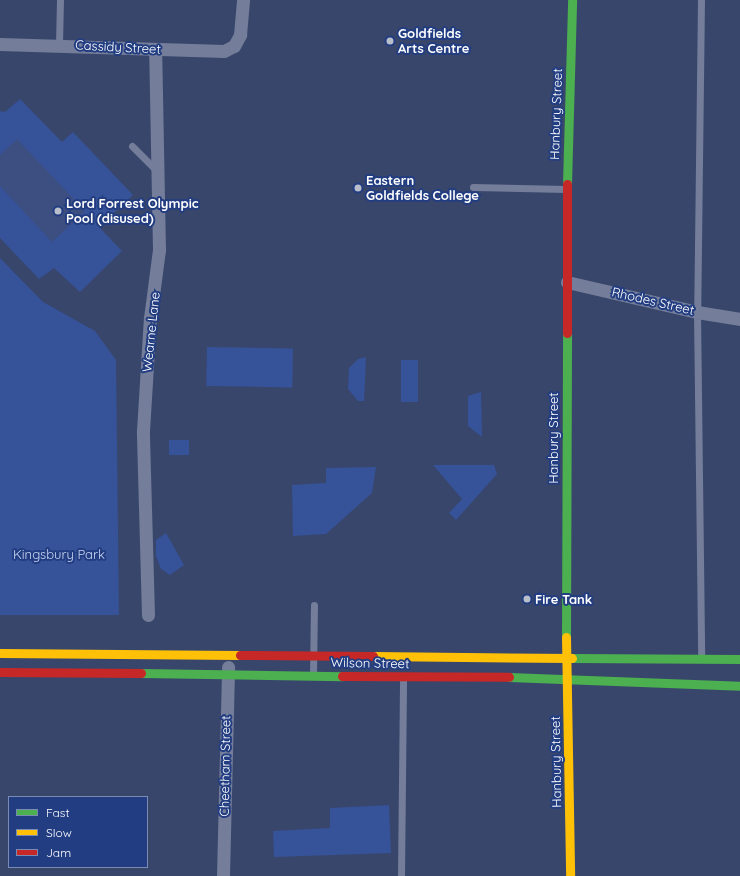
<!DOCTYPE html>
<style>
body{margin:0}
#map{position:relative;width:740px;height:876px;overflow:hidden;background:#38466b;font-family:Quicksand,sans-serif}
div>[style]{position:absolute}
.green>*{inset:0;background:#365298;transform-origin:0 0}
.water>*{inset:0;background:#3d4f81}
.lane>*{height:7px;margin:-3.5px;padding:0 3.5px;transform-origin:3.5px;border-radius:3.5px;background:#747d99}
.street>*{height:13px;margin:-6.5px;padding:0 6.5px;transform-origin:6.5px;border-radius:6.5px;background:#747d99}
.fast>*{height:9px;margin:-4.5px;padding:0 4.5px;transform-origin:4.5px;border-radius:4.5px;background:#4caf50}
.slow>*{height:9px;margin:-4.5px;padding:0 4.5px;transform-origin:4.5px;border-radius:4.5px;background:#ffc107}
.jam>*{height:9px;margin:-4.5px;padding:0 4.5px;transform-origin:4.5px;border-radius:4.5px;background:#c62828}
.dots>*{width:11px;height:11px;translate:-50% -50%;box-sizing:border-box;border:2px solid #223d81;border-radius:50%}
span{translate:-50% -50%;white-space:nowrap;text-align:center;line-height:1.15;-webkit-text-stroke:4px #223d81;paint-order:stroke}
.poi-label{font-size:13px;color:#fff;font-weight:700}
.left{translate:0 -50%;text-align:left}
.street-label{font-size:13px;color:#fff}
.park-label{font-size:13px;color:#ccd9f6}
.legend{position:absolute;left:8px;top:796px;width:140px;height:72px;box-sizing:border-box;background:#223d81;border:1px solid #7a8bb3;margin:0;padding:5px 7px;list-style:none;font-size:12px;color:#fff}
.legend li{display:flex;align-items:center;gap:8px;height:20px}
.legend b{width:20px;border:1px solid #7a8bb3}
</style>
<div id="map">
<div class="green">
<div style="clip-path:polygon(20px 99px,62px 142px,73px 132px,133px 195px,99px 227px,122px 251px,80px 292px,54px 268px,39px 279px,0 238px,0 111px,5px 112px)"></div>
<div style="clip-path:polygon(0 258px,43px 302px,95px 331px,116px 360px,119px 615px,0 615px)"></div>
<div style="left:207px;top:347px;width:86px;height:39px;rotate:1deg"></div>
<div style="clip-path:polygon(366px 357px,364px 401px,358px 401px,348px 389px,349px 368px,358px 359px)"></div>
<div style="left:418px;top:360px;width:42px;height:17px;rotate:90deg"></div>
<div style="clip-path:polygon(481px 392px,482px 437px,468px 426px,468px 396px)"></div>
<div style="left:169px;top:440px;width:20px;height:15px"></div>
<div style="clip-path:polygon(433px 465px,494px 465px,497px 474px,456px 520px,449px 513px,462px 499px)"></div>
<div style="clip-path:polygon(376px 467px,372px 493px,326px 534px,293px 536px,292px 485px,326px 483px,326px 468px)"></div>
<div style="clip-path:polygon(166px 533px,184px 565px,170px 575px,161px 569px,156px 556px,156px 540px)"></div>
<div style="clip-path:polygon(389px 805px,391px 853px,274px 857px,273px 831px,330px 828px,330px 808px)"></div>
</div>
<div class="water">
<div style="clip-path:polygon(17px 139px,85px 211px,52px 242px,0 186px,0 155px)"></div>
</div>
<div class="lane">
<div style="left:701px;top:0;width:312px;rotate:90.7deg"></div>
<div style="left:697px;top:312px;width:346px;rotate:89.3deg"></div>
<div style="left:59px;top:44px;width:44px;rotate:-88.7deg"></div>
<div style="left:132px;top:146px;width:35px;rotate:45deg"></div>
<div style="left:473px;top:187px;width:93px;rotate:1.2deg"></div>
<div style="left:313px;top:675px;width:70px;rotate:-89.2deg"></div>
<div style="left:401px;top:876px;width:199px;rotate:-89.4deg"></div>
</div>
<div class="street">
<div style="left:0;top:44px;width:224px;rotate:1.8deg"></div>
<div style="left:224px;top:51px;width:11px;rotate:-27deg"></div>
<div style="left:234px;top:46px;width:13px;rotate:-61deg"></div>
<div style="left:240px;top:35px;width:35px;rotate:-85deg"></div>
<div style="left:567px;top:282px;width:133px;rotate:13deg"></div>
<div style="left:697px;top:312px;width:44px;rotate:9.2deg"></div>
<div style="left:148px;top:615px;width:184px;rotate:-91.6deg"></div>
<div style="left:143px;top:431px;width:113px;rotate:-86.5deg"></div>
<div style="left:150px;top:318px;width:69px;rotate:-82.5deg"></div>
<div style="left:159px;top:250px;width:201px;rotate:-91.1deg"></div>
<div style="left:223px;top:876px;width:209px;rotate:-88.6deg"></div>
</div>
<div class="fast">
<div style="left:567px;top:184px;width:184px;rotate:-88.4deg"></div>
<div style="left:566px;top:637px;width:304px;rotate:-89.8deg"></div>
<div style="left:572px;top:658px;width:168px;rotate:0.3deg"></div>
<div style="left:141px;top:673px;width:201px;rotate:0.9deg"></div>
<div style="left:509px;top:677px;width:231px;rotate:2.2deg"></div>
</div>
<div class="slow">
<div style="left:566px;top:637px;width:239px;rotate:89deg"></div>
<div style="left:0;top:653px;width:240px;rotate:0.5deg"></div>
<div style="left:373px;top:656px;width:199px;rotate:0.6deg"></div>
</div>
<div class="jam">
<div style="left:567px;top:333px;width:149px;rotate:-90deg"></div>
<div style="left:240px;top:655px;width:133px;rotate:0.4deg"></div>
<div style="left:0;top:672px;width:141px;rotate:0.4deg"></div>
<div style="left:342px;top:676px;width:167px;rotate:0.3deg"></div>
</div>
<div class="dots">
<div style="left:390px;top:41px;background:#b9becb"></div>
<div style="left:358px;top:188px;background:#b9becb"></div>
<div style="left:58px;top:211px;background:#b9becb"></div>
<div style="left:527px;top:599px;background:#b9becb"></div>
</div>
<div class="poi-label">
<span class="left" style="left:398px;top:41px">Goldfields<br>Arts Centre</span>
<span class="left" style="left:366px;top:188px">Eastern<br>Goldfields College</span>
<span class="left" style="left:66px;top:211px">Lord Forrest Olympic<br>Pool (disused)</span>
<span class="left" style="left:535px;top:599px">Fire Tank</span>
</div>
<div class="street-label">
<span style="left:118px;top:47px;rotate:3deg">Cassidy Street</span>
<span style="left:556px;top:114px;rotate:-88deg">Hanbury Street</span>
<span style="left:653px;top:301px;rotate:13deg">Rhodes Street</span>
<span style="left:151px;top:332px;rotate:-84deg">Wearne Lane</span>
<span style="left:553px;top:438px;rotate:-90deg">Hanbury Street</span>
<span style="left:370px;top:663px;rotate:1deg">Wilson Street</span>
<span style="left:556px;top:762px;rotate:-91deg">Hanbury Street</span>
<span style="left:225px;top:766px;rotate:-89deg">Cheetham Street</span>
</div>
<div class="park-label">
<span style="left:59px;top:554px">Kingsbury Park</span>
</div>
<ul class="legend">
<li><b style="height:5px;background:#4caf50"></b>Fast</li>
<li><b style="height:5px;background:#ffc107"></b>Slow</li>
<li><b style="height:5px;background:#c62828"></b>Jam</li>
</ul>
</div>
